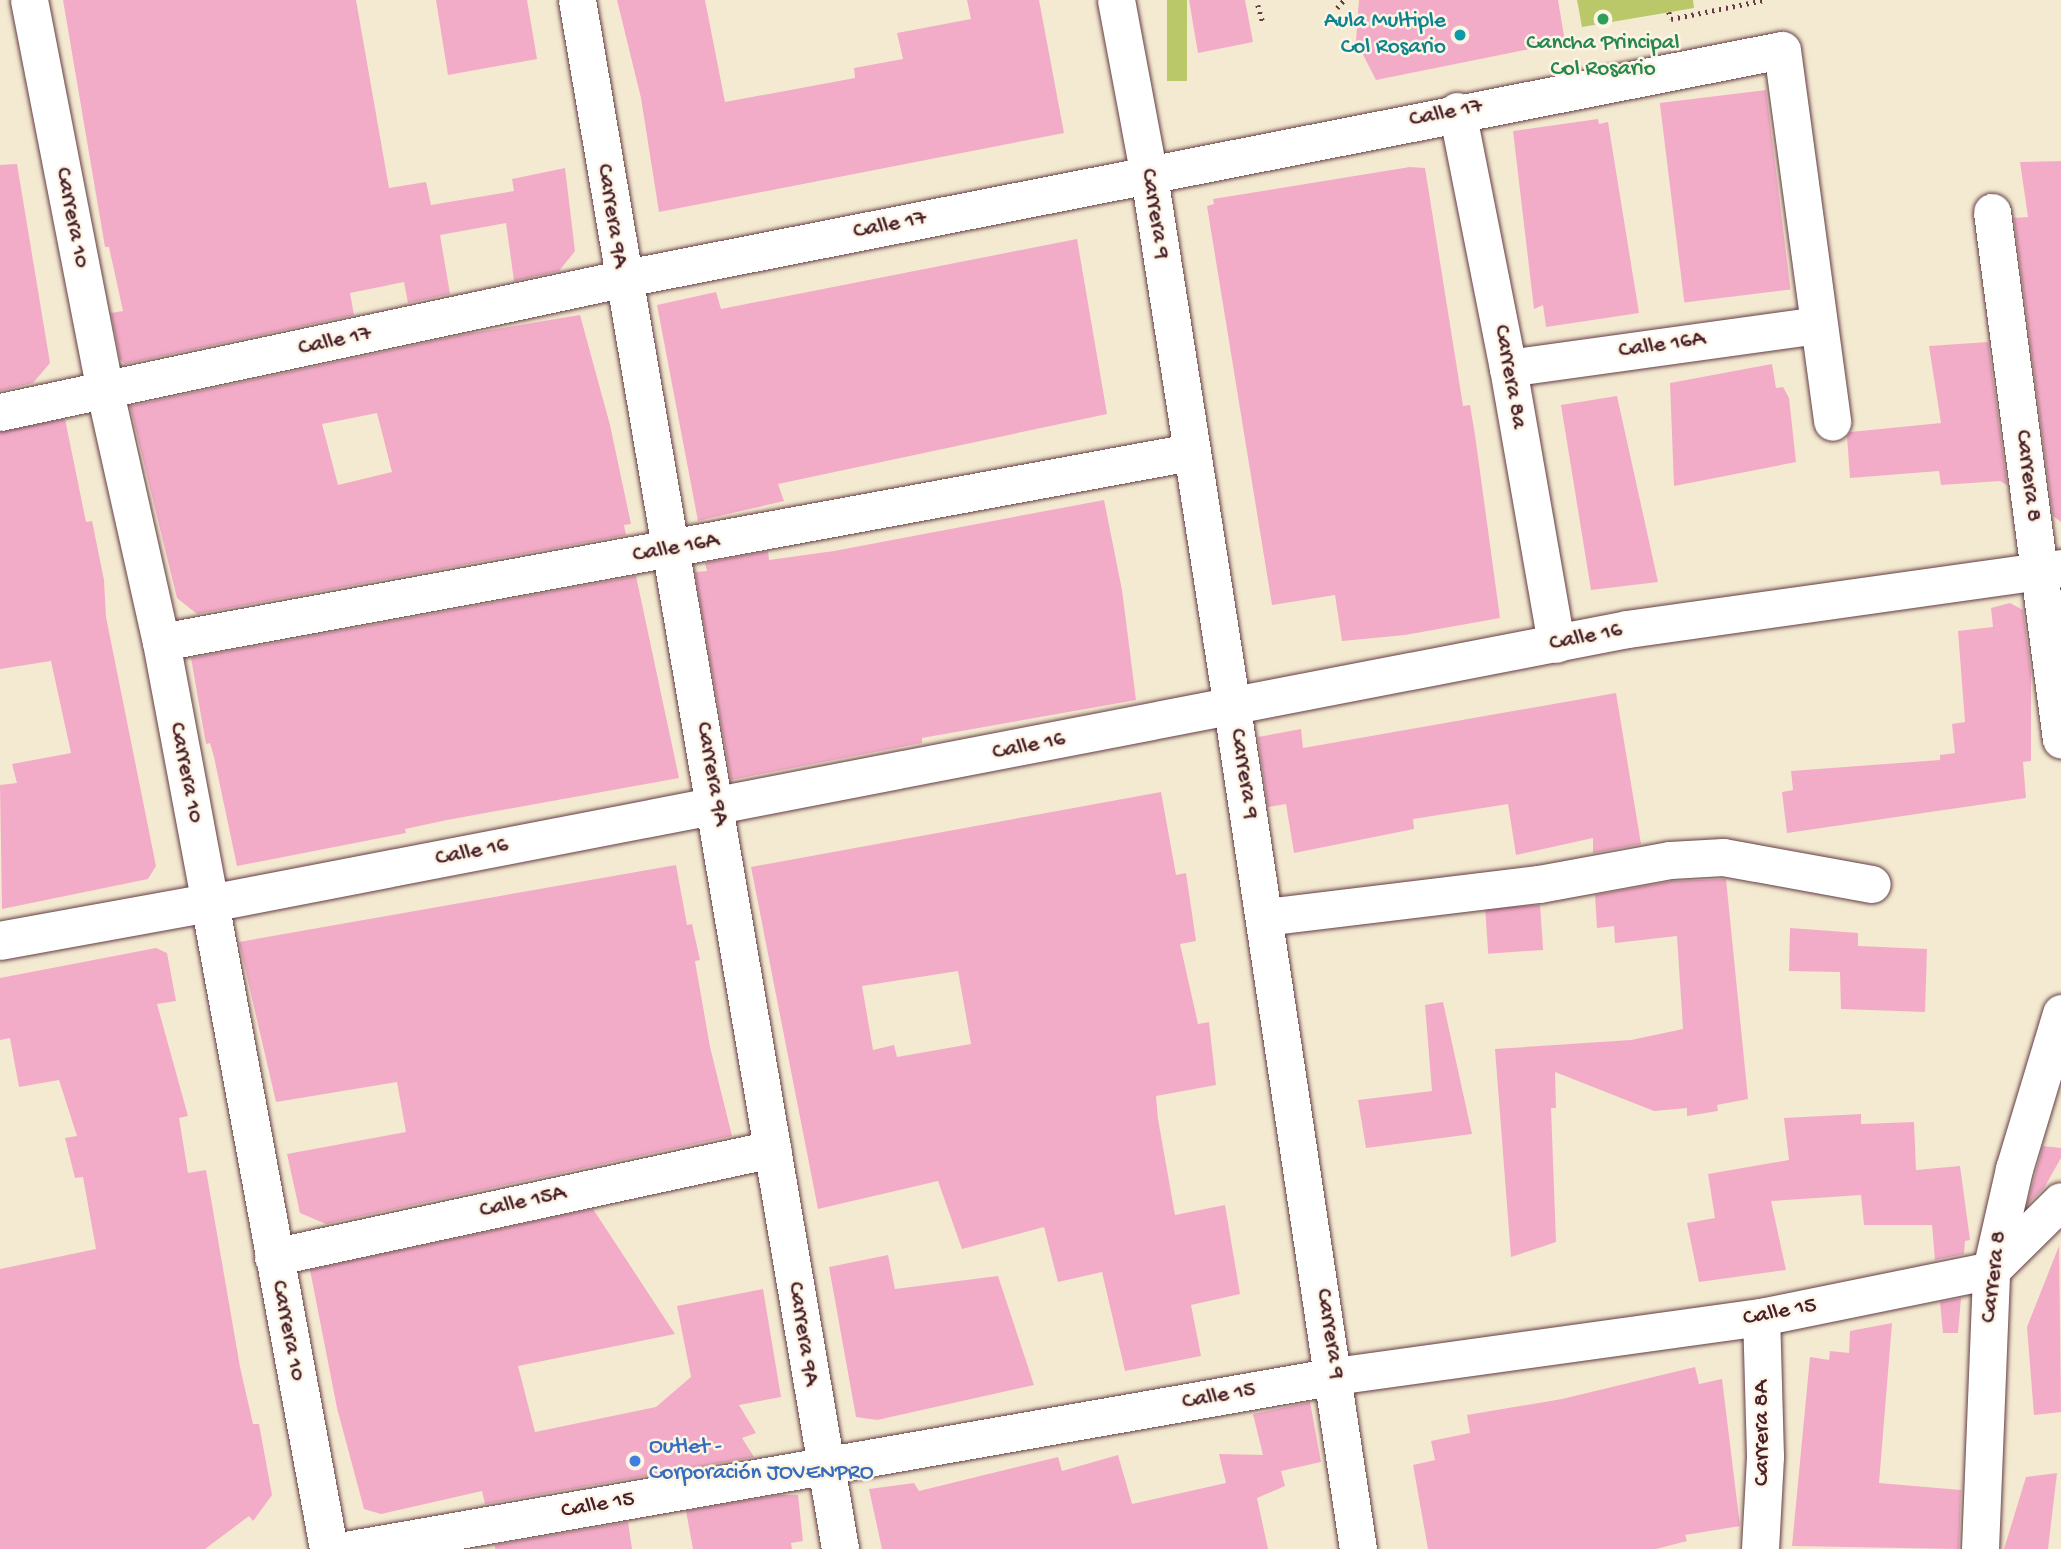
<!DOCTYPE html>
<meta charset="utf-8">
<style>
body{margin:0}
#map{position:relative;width:2061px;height:1549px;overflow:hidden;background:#f4ead1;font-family:"Gochi Hand",sans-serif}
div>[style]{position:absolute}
.green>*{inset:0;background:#bac86a;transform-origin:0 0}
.building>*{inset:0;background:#f3acc8;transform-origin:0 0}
.path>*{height:4.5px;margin-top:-2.25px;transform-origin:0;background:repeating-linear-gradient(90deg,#643d44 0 2px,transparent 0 7px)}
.roads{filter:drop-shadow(0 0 2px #643d44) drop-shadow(0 0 2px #643d44)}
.street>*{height:37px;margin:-18.5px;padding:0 18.5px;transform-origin:18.5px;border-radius:18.5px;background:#fff}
.secondary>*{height:38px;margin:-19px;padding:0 19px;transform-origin:19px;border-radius:19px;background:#fff}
.dots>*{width:19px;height:19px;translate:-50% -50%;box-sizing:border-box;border:4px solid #fcf5e5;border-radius:50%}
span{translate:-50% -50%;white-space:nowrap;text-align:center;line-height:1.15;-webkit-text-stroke:5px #fcf5e5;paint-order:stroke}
.culture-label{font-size:23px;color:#0d838f}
.right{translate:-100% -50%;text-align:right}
.leisure-label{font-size:23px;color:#27864d}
.street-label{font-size:23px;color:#4a1f2b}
.shop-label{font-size:23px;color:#366cbe}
.left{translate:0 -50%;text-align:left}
</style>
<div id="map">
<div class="green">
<div style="left:1167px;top:0;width:20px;height:81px"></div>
<div style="clip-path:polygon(1577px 0,1693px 0,1694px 8px,1582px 27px)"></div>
</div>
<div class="building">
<div style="clip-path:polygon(63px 0,356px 0,389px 188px,426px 182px,431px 205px,514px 191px,512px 179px,565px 168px,575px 251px,559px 271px,514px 281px,506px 223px,440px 235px,450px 294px,408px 303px,404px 282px,350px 293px,354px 315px,125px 364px,120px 359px,111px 313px,123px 311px,109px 247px,105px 247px)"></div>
<div style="clip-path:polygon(436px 0,527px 0,537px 59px,448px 75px)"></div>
<div style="clip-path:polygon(617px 0,705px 0,725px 102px,855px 78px,854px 68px,903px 59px,897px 33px,971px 19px,967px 0,1039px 0,1064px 133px,659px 212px,641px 98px)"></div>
<div style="clip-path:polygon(1189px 0,1245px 0,1253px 42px,1198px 53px)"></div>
<div style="clip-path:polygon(1359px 0,1558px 0,1565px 42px,1376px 80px,1356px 41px)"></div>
<div style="left:1766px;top:90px;width:201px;height:107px;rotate:83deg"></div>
<div style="clip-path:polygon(1598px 119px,1599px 124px,1608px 122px,1639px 313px,1546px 327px,1543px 305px,1534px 309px,1513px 131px)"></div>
<div style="clip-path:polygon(2061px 161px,2061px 522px,2053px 516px,2014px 218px,2028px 217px,2020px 162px)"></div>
<div style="clip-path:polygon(17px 164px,50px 363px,33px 383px,0 391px,0 165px)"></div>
<div style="clip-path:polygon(1410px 167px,1425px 168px,1463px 406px,1470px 405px,1475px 435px,1500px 618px,1405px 635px,1342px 641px,1335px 595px,1272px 605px,1207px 206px,1214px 204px,1213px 199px)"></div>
<div style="clip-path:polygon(1077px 239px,1107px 414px,778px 484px,784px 501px,698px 521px,657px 305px,716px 292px,721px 309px)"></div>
<div style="clip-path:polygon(evenodd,580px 315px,610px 425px,631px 524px,624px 525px,626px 535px,197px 614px,177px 598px,130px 406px,466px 334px,580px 315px,377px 413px,392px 472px,338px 485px,322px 424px,377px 413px)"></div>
<div style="clip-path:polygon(1988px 342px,2007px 485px,2000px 481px,1941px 485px,1939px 471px,1850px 478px,1847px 436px,1850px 432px,1941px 423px,1929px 346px)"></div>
<div style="clip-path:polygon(1772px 364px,1776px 388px,1783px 387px,1789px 398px,1796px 462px,1674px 486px,1670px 383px)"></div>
<div style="clip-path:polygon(1617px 396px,1658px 582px,1591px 590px,1561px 405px)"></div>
<div style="clip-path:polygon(65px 419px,86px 522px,92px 521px,104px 580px,106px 617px,156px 866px,148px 879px,2px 909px,0 785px,17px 783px,12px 764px,71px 753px,51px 661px,0 669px,0 432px)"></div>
<div style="clip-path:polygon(1104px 500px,1122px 590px,1136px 700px,922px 738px,922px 743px,731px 780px,695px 572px,707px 571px,705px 563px,768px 551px,769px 560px,834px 551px)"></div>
<div style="clip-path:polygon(636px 576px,679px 778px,447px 820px,405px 829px,406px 833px,237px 866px,214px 757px,210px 743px,206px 744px,191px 658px)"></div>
<div style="clip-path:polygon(2010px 603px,2023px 610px,2031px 672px,2031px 761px,2023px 762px,2026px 798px,1787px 833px,1782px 792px,1793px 790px,1791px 771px,1940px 760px,1940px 755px,1955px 753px,1952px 724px,1965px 722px,1958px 631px,1993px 627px,1991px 608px)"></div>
<div style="clip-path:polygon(1616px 693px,1641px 844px,1593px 853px,1593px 838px,1516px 855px,1508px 804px,1413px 819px,1414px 829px,1294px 853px,1286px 804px,1268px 807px,1258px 737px,1301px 729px,1303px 748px)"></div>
<div style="clip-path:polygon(evenodd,1161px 792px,1176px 875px,1186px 873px,1196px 941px,1180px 944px,1198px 1024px,1209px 1022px,1216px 1085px,1156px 1096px,1158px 1119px,1175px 1215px,1225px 1205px,1240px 1294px,1191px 1305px,1201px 1356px,1125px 1371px,1102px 1272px,1058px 1282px,1044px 1227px,962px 1249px,938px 1181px,818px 1209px,751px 867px,1161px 792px,958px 971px,971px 1044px,897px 1057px,894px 1045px,873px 1050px,862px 986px,958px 971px)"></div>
<div style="clip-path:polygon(676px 865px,687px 925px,692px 924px,700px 960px,695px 961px,710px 1047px,732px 1136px,326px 1224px,300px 1213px,287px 1154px,406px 1132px,397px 1082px,276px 1102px,239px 942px)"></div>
<div style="clip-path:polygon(1726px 879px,1748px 1099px,1717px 1105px,1718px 1111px,1687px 1116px,1687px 1108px,1654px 1111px,1555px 1072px,1556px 1108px,1551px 1108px,1556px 1242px,1511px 1257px,1495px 1049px,1631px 1040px,1683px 1029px,1677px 936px,1615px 943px,1614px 926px,1597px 928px,1595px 895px,1672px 881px)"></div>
<div style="left:1540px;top:905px;width:45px;height:55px;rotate:86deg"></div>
<div style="clip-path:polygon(1790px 928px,1858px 933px,1858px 946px,1927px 949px,1925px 1012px,1841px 1009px,1840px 972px,1789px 971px)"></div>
<div style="clip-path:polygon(156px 948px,167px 953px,176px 1001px,157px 1004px,188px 1116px,179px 1118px,188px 1173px,206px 1170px,240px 1367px,253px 1424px,259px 1424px,272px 1495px,253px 1521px,249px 1516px,205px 1549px,0 1549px,0 1269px,96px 1249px,83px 1177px,75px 1178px,65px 1138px,77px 1136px,59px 1080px,19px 1087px,10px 1038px,0 1040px,0 978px)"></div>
<div style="clip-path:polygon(1443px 1002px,1472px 1134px,1366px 1148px,1358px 1100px,1432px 1091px,1425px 1005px)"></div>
<div style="clip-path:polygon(1861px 1114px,1861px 1124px,1914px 1122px,1916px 1170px,1960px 1166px,1970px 1240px,1965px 1241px,1964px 1254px,1935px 1260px,1932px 1225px,1864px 1225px,1861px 1195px,1771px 1201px,1786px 1270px,1699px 1282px,1687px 1223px,1715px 1218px,1708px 1174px,1789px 1160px,1784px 1118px)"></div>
<div style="clip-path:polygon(2043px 1146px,2061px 1148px,2061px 1158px,2044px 1188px,2027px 1205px)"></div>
<div style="clip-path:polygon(593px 1209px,675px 1334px,518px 1366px,535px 1432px,656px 1407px,691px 1377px,677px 1306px,763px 1289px,781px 1397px,739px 1405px,756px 1433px,742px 1438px,754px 1457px,485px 1504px,482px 1491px,381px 1514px,364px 1509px,337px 1408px,310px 1270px)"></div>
<div style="clip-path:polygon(2059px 1246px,2061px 1412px,2034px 1415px,2027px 1327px)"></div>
<div style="clip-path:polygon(888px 1255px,895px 1289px,998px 1276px,1034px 1385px,877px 1420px,856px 1417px,829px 1267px)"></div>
<div style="clip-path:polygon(1961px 1298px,1958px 1333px,1943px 1333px,1940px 1302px)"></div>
<div style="clip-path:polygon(1892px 1323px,1879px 1483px,1961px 1490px,1959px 1549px,1792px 1546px,1810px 1357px,1829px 1360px,1830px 1351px,1849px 1353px,1850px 1331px)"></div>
<div style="clip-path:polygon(1695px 1367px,1699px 1384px,1722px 1379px,1740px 1526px,1685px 1535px,1687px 1541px,1656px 1549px,1428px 1549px,1413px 1465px,1435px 1460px,1431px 1441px,1470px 1433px,1467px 1415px,1562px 1399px)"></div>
<div style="clip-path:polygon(1310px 1402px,1321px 1462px,1281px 1471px,1285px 1486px,1257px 1498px,1268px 1549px,882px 1549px,869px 1489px,914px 1483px,919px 1491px,1058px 1457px,1062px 1471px,1118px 1455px,1132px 1504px,1226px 1483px,1219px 1454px,1263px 1455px,1253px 1414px)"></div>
<div style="clip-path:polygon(2057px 1473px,2048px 1549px,2004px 1549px,2026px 1477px)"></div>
<div style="clip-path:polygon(779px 1495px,798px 1495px,803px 1541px,791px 1543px,792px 1549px,693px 1549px,686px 1511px)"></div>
<div style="clip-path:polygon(628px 1522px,632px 1549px,495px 1549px,495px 1545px)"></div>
</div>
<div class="path">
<div style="left:1258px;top:5px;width:18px;rotate:74deg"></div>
<div style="left:1337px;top:8px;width:11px;rotate:-49deg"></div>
<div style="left:1669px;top:12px;width:7px;rotate:74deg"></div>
<div style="left:1671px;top:19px;width:95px;rotate:-11.5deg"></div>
</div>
<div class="roads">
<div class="street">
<div style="left:29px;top:0;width:399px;rotate:79deg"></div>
<div style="left:105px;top:392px;width:256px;rotate:77.4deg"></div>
<div style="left:161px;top:642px;width:266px;rotate:79.4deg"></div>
<div style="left:210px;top:903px;width:1443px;rotate:-10.94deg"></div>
<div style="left:1627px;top:629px;width:438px;rotate:-8deg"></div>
<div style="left:577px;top:0;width:1571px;rotate:80.36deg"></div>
<div style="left:1116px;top:0;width:179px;rotate:79.4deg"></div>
<div style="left:1149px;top:176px;width:538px;rotate:81.13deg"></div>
<div style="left:1232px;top:708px;width:850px;rotate:81.48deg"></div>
<div style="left:1457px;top:111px;width:262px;rotate:78.8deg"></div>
<div style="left:1508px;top:368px;width:280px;rotate:80.1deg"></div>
<div style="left:1992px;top:212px;width:532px;rotate:82.55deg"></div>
<div style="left:1508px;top:368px;width:311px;rotate:-7.9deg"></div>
<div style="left:0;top:412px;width:635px;rotate:-12.09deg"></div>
<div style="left:621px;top:279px;width:1183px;rotate:-11.16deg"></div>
<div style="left:1782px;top:50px;width:375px;rotate:82.3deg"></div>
<div style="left:161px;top:642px;width:1046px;rotate:-10.46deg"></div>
<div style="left:1265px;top:917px;width:276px;rotate:-6.9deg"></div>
<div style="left:1539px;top:884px;width:133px;rotate:-10.4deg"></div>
<div style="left:1670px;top:860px;width:53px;rotate:-3.2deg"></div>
<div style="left:1723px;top:857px;width:151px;rotate:10.3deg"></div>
<div style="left:273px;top:1257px;width:511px;rotate:-12.21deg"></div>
<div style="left:351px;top:1549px;width:999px;rotate:-9.97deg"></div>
<div style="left:1335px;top:1376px;width:430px;rotate:-7.9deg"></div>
<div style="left:1761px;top:1317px;width:235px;rotate:-11.5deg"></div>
<div style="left:1991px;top:1270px;width:98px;rotate:-44.6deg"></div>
<div style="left:1760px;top:1549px;width:93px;rotate:-86.9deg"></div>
<div style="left:1765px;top:1456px;width:139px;rotate:-91.6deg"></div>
<div style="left:1980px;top:1549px;width:279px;rotate:-87.7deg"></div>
<div style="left:1991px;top:1270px;width:104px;rotate:-77.2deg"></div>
<div style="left:2014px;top:1169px;width:163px;rotate:-73.2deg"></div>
</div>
<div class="secondary">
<div style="left:0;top:941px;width:213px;rotate:-10.3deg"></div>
<div style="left:210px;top:903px;width:657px;rotate:79.56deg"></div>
</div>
</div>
<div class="dots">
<div style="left:1603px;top:19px;background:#2e9e5b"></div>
<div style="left:1460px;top:35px;background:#0f9aa8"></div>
<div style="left:635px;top:1461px;background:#3f7fe0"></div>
</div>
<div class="culture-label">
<span class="right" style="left:1446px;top:35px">Aula Multiple<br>Col Rosario</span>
</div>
<div class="leisure-label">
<span style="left:1603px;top:57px">Cancha Principal<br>Col Rosario</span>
</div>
<div class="street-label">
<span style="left:1446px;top:114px;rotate:-11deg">Calle 17</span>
<span style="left:1154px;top:214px;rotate:81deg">Carrera 9</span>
<span style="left:611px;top:216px;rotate:81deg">Carrera 9A</span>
<span style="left:71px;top:218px;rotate:79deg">Carrera 10</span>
<span style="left:890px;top:226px;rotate:-11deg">Calle 17</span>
<span style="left:335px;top:342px;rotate:-12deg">Calle 17</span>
<span style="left:1662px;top:346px;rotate:-8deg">Calle 16A</span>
<span style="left:1509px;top:377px;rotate:80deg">Carrera 8a</span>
<span style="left:2027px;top:476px;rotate:83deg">Carrera 8</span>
<span style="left:676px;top:549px;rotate:-10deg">Calle 16A</span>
<span style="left:1586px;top:638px;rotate:-11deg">Calle 16</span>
<span style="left:1029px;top:747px;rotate:-11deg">Calle 16</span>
<span style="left:185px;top:773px;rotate:79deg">Carrera 10</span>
<span style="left:711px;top:774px;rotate:80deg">Carrera 9A</span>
<span style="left:1243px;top:774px;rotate:81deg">Carrera 9</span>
<span style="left:472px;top:853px;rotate:-11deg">Calle 16</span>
<span style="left:523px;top:1203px;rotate:-12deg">Calle 15A</span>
<span style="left:1995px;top:1277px;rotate:-83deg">Carrera 8</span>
<span style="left:1780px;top:1313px;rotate:-11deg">Calle 15</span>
<span style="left:287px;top:1331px;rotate:79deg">Carrera 10</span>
<span style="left:802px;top:1334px;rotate:81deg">Carrera 9A</span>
<span style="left:1329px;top:1334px;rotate:81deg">Carrera 9</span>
<span style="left:1219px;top:1397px;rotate:-10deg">Calle 15</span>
<span style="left:1763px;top:1433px;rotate:-90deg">Carrera 8A</span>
<span style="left:598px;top:1506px;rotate:-10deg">Calle 15</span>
</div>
<div class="shop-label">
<span class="left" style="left:649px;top:1461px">Outlet -<br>Corporación JOVENPRO</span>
</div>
</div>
